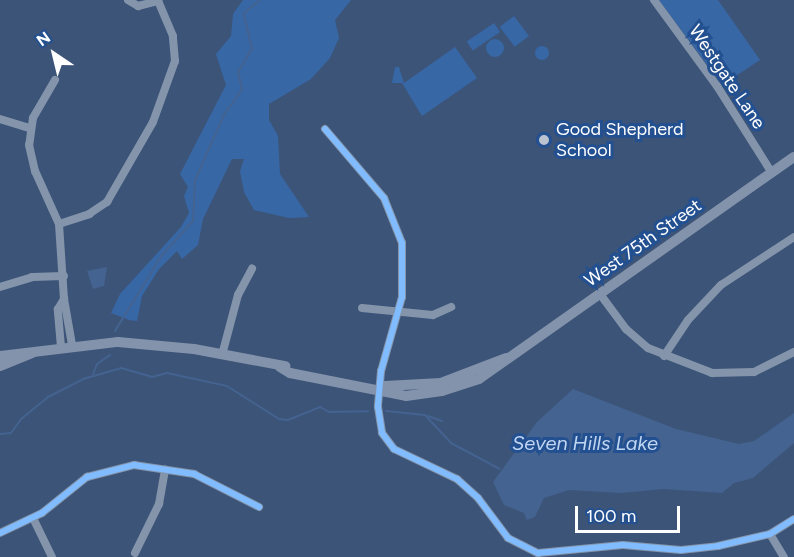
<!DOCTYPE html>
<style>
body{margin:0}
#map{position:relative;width:794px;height:557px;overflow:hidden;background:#3c5478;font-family:Figtree,sans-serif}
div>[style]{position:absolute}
.green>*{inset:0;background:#3867a6;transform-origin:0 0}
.round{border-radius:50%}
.water>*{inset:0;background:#446390}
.stream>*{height:2px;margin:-1px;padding:0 1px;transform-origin:1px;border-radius:1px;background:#446390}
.minor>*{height:8px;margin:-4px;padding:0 4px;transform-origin:4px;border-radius:4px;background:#8495ab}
.major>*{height:10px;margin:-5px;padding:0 5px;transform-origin:5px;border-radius:5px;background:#8393ab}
.cycleway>*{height:6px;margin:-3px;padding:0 3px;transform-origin:3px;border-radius:3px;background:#80bcff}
.dots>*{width:16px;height:16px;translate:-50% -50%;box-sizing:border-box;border:3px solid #235090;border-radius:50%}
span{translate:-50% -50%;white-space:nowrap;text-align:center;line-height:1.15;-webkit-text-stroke:6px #235090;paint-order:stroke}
.street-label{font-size:18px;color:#fff}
.poi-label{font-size:18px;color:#fff}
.left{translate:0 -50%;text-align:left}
.water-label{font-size:20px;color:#c1d6f3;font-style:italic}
.north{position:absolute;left:24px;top:24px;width:60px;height:60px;-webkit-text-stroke:4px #235090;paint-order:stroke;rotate:325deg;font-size:16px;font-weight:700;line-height:24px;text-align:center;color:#fff}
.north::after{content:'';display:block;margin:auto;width:21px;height:27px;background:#fff;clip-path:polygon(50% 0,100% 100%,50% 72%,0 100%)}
.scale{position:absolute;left:575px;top:506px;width:105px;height:27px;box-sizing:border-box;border:3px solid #fff;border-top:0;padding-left:8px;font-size:18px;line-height:21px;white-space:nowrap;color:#fff;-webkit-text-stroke:4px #235090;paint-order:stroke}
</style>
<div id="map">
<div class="green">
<div style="clip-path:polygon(243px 0,351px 0,335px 20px,339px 38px,330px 58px,311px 79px,269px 104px,269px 120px,278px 136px,280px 174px,309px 217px,289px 218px,254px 210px,244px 192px,240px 171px,244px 159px,232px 159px,203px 219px,198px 245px,182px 259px,177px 251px,159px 269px,142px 296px,137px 321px,129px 320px,111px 313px,120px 294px,181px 227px,189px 213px,184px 196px,188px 187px,180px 174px,226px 85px,216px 54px,231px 36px,233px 14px)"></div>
<div style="clip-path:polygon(659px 0,718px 0,760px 60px,722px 85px)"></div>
<div style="left:514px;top:16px;width:25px;height:18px;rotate:53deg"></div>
<div style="left:494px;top:23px;width:11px;height:33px;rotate:56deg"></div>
<div class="round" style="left:486px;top:39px;width:18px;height:18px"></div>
<div class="round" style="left:535px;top:46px;width:14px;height:14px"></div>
<div style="clip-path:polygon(455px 47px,477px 78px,422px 116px,402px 83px,392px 83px,395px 67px,399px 67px,404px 83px)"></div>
</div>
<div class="water">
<div style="clip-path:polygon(107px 267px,104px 286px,93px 289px,87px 271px)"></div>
<div style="clip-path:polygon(573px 389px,676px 429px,739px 444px,754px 441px,794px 413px,794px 443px,753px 478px,734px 483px,722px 493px,663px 489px,621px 493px,569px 490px,544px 498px,535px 517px,527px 520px,524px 513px,504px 505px,493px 482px,537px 422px)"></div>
</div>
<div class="stream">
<div style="left:115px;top:331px;width:89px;rotate:-58.3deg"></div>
<div style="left:162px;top:255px;width:46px;rotate:-47.6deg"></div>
<div style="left:193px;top:221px;width:41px;rotate:-87.2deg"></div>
<div style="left:195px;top:180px;width:71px;rotate:-66deg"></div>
<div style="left:224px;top:115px;width:32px;rotate:-55deg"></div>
<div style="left:242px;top:89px;width:17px;rotate:-103deg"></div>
<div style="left:238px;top:72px;width:27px;rotate:-59deg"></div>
<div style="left:252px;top:49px;width:37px;rotate:-103deg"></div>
<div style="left:244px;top:13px;width:21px;rotate:-39deg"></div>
<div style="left:93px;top:374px;width:11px;rotate:-68deg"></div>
<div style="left:97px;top:364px;width:16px;rotate:-35deg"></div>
<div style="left:386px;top:411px;width:39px;rotate:6deg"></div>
<div style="left:425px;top:415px;width:38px;rotate:47deg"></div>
<div style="left:451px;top:443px;width:55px;rotate:28deg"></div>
<div style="left:428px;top:416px;width:15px;rotate:20deg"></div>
<div style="left:0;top:434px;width:11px;rotate:-5deg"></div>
<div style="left:11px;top:433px;width:17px;rotate:-54deg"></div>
<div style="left:21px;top:419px;width:35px;rotate:-39deg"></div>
<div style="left:48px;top:397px;width:39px;rotate:-27deg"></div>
<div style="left:83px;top:379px;width:40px;rotate:-16deg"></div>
<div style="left:121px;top:368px;width:32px;rotate:16deg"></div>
<div style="left:152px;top:377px;width:16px;rotate:-15deg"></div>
<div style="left:167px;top:373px;width:61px;rotate:12.2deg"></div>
<div style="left:227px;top:386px;width:62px;rotate:32.4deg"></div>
<div style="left:279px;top:419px;width:9px;rotate:6deg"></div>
<div style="left:288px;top:420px;width:35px;rotate:-22deg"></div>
<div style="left:320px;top:407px;width:10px;rotate:29deg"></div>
<div style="left:329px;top:412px;width:39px;rotate:-1deg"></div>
</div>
<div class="minor">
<div style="left:128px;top:0;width:12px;rotate:31deg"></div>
<div style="left:138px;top:6px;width:21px;rotate:-14deg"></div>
<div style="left:654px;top:0;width:107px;rotate:53.8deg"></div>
<div style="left:717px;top:86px;width:103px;rotate:57.7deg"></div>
<div style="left:55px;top:80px;width:44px;rotate:120.1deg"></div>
<div style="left:33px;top:118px;width:27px;rotate:98deg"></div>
<div style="left:29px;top:145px;width:27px;rotate:77deg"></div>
<div style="left:35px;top:171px;width:58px;rotate:65.6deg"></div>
<div style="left:59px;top:224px;width:75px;rotate:86.2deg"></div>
<div style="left:64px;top:299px;width:47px;rotate:80.1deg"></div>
<div style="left:0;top:119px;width:31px;rotate:17deg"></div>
<div style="left:325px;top:129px;width:91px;rotate:49.5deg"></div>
<div style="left:384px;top:198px;width:48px;rotate:68.2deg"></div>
<div style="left:402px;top:243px;width:54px;rotate:90deg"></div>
<div style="left:402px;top:297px;width:77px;rotate:105.8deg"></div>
<div style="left:381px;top:371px;width:36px;rotate:95deg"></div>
<div style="left:378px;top:407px;width:26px;rotate:81deg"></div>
<div style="left:382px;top:433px;width:20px;rotate:53deg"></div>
<div style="left:394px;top:449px;width:70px;rotate:25.5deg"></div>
<div style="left:457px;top:479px;width:28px;rotate:42deg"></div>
<div style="left:478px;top:498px;width:50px;rotate:53.1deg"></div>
<div style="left:508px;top:538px;width:34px;rotate:27deg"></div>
<div style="left:538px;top:553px;width:85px;rotate:-5.4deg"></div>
<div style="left:623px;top:545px;width:58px;rotate:4.9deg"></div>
<div style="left:681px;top:550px;width:37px;rotate:-6deg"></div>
<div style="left:718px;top:546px;width:53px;rotate:-13deg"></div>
<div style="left:770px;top:534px;width:28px;rotate:-32deg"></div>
<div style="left:59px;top:224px;width:32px;rotate:-18deg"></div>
<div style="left:89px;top:214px;width:22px;rotate:-34deg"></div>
<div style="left:107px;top:202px;width:92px;rotate:-60.1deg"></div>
<div style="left:153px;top:122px;width:65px;rotate:-70.2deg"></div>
<div style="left:175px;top:61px;width:25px;rotate:-95deg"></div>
<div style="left:173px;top:36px;width:39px;rotate:-113deg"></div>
<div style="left:0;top:287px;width:34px;rotate:-17deg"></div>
<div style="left:32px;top:277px;width:32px;rotate:-2deg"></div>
<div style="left:600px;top:294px;width:44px;rotate:53.4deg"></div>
<div style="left:626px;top:329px;width:29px;rotate:41deg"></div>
<div style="left:648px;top:348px;width:69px;rotate:21.3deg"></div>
<div style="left:712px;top:373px;width:42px;rotate:-1.4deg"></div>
<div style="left:754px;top:372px;width:45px;rotate:-26.6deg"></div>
<div style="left:362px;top:308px;width:71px;rotate:5.6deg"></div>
<div style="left:433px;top:315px;width:20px;rotate:-24deg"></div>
<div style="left:61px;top:347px;width:38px;rotate:-95deg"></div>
<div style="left:58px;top:309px;width:12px;rotate:-59deg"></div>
<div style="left:222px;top:355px;width:62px;rotate:-75.1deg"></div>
<div style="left:238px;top:295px;width:30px;rotate:-62deg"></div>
<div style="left:664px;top:356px;width:43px;rotate:-56.3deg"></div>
<div style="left:688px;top:320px;width:48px;rotate:-46.7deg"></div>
<div style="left:721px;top:285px;width:87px;rotate:-33.3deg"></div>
<div style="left:33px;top:518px;width:43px;rotate:64deg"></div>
<div style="left:0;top:533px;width:47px;rotate:-25.5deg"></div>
<div style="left:42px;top:513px;width:58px;rotate:-38.7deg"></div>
<div style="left:87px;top:477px;width:49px;rotate:-14.3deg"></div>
<div style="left:134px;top:465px;width:61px;rotate:8.5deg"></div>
<div style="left:194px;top:474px;width:73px;rotate:26.9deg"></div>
<div style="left:770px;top:534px;width:27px;rotate:59deg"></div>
<div style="left:135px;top:553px;width:55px;rotate:-63.9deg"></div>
<div style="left:159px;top:504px;width:35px;rotate:-80deg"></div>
</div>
<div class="major">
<div style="left:0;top:356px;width:119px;rotate:-6.8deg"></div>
<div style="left:118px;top:342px;width:76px;rotate:5.3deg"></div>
<div style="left:194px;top:349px;width:93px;rotate:10.6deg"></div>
<div style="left:0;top:366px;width:35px;rotate:-22deg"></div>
<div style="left:280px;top:367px;width:12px;rotate:31deg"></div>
<div style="left:290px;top:373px;width:118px;rotate:11.2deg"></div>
<div style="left:406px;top:396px;width:36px;rotate:-8deg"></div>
<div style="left:442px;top:391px;width:39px;rotate:-18deg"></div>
<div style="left:479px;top:379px;width:385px;rotate:-35.2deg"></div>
<div style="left:385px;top:386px;width:56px;rotate:-3.1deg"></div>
<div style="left:441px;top:383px;width:70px;rotate:-21deg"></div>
</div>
<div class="cycleway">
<div style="left:325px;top:129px;width:91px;rotate:49.5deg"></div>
<div style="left:384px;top:198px;width:48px;rotate:68.2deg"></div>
<div style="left:402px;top:243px;width:54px;rotate:90deg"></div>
<div style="left:402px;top:297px;width:77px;rotate:105.8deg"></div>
<div style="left:381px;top:371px;width:36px;rotate:95deg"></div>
<div style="left:378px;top:407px;width:26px;rotate:81deg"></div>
<div style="left:382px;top:433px;width:20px;rotate:53deg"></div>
<div style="left:394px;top:449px;width:70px;rotate:25.5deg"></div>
<div style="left:457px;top:479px;width:28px;rotate:42deg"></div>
<div style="left:478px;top:498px;width:50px;rotate:53.1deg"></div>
<div style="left:508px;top:538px;width:34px;rotate:27deg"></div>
<div style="left:538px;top:553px;width:85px;rotate:-5.4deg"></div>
<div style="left:623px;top:545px;width:58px;rotate:4.9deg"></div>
<div style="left:681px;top:550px;width:37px;rotate:-6deg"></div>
<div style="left:718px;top:546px;width:53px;rotate:-13deg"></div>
<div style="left:770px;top:534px;width:28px;rotate:-32deg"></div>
<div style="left:0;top:533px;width:47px;rotate:-25.5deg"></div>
<div style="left:42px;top:513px;width:58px;rotate:-38.7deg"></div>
<div style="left:87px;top:477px;width:49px;rotate:-14.3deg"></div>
<div style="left:134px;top:465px;width:61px;rotate:8.5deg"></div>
<div style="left:194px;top:474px;width:73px;rotate:26.9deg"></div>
</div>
<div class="dots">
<div style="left:544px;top:140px;background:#bbc3d0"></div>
</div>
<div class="street-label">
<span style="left:727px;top:77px;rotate:56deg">Westgate Lane</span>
<span style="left:643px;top:243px;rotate:-35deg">West 75th Street</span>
</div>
<div class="poi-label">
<span class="left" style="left:556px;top:140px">Good Shepherd<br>School</span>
</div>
<div class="water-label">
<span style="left:585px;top:443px">Seven Hills Lake</span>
</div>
<div class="north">N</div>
<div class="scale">100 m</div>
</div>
